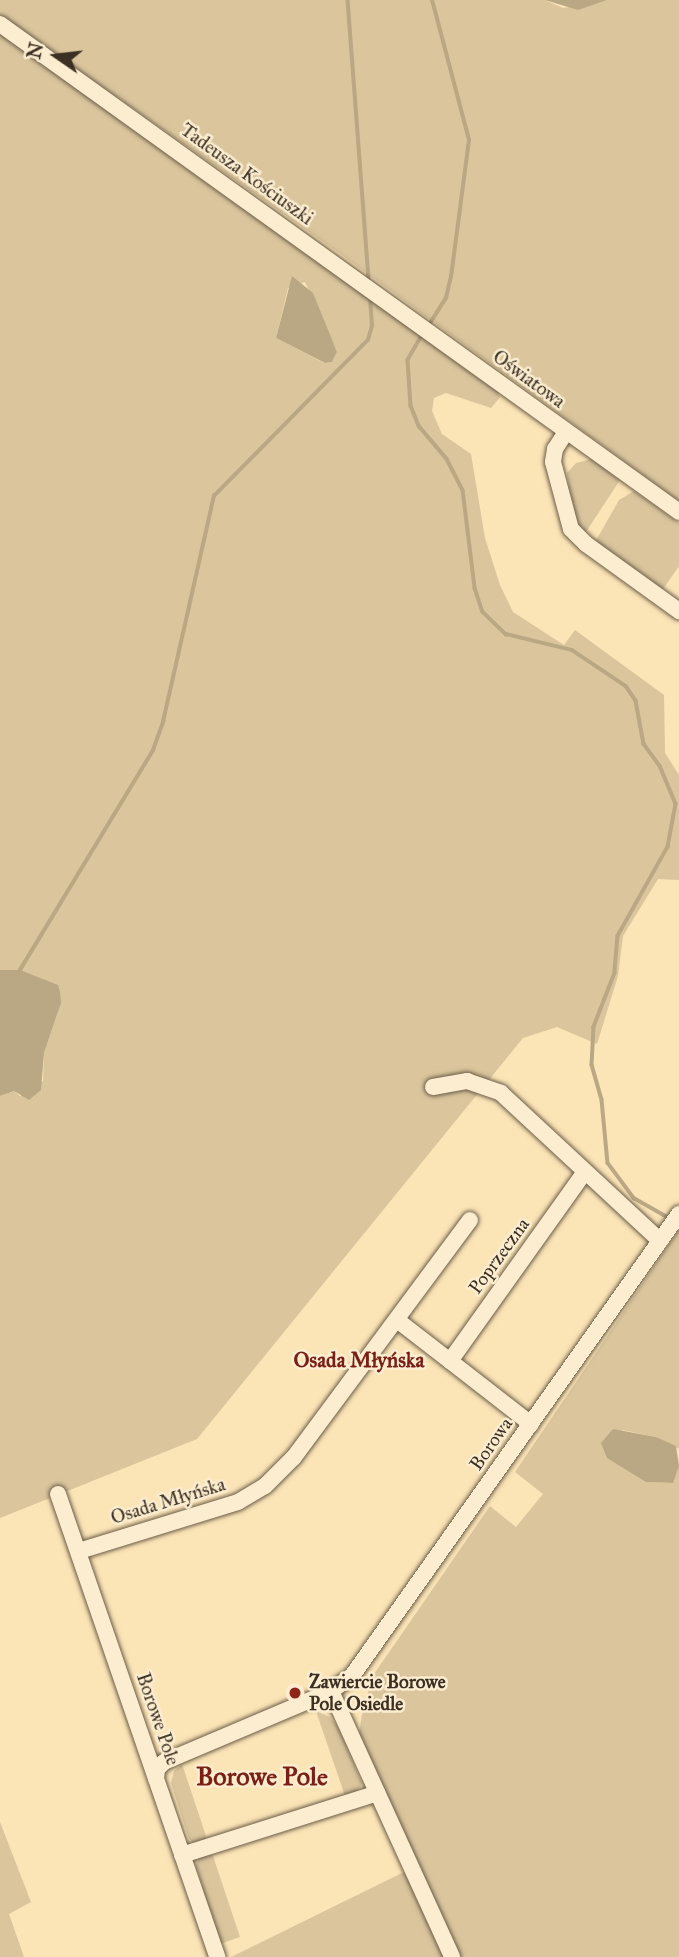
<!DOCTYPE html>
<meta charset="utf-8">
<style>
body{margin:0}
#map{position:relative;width:679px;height:1957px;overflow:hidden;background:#fbe4b6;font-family:"IM FELL Great Primer",serif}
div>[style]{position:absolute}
.green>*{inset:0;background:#dac59d}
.water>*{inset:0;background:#baa784}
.stream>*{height:3.5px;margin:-1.75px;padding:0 1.75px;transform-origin:1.75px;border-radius:1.75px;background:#baa784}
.roads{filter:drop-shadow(0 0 2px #6b5d48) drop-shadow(0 0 2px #6b5d48)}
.minor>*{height:16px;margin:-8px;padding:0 8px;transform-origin:8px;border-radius:8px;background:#fcedd0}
.dots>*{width:19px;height:19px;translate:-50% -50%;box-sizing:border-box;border:4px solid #fcedd0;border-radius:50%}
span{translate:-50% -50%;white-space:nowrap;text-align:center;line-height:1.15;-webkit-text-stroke:5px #fcedd0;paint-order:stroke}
.street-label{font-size:19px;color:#3b3023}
.poi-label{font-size:19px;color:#3b3023;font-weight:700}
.left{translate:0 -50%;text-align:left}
.neighbourhood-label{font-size:21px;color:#7a1f14;font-weight:700}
.district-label{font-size:26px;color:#7a1f14;font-weight:700}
.north{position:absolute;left:21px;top:21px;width:70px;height:70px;-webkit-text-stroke:5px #fcedd0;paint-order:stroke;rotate:284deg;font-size:19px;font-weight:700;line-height:28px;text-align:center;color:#3b3023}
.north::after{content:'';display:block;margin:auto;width:24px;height:32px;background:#3b3023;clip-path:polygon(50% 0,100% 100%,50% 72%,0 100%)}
</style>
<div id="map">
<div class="green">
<div style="clip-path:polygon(0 0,545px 0,563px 8px,607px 0,679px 0,679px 501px,339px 253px,0 15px)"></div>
<div style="clip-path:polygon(evenodd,0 33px,497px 390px,500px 397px,491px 408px,446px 393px,434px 398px,432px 411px,442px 434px,471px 454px,485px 538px,500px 585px,513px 612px,564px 645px,575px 630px,664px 695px,665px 753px,679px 775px,679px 880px,658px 879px,623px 936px,618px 976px,597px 1044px,557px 1027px,523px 1038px,197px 1439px,0 1518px,0 1096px,14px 1091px,20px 1096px,43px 1081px,44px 1053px,58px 1012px,49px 982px,0 970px,0 33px,305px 282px,337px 352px,332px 362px,324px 363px,276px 338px,288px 288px,305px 282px)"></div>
<div style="clip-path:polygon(592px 459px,620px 480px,586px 532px,574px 522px,567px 473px,576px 463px)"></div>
<div style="clip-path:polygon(634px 491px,679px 523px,679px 566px,661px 592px,594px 544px,619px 500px)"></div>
<div style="clip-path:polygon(679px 1230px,679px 1449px,656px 1437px,622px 1430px,630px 1470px,646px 1482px,672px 1483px,679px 1466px,679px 1957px,456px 1957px,359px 1734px,363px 1708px,374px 1674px,490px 1506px,516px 1527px,543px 1494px,515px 1472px)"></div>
<div style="clip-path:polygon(316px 1711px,330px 1717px,339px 1729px,362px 1784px,355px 1793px,345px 1796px)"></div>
<div style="clip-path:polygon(182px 1764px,208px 1842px,196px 1845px,189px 1839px,171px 1783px,174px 1771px)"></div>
<div style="clip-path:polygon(0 1822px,31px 1902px,9px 1914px,24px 1957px,0 1957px)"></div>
<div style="clip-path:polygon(211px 1850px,240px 1937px,220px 1944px,196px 1866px,199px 1856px)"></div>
<div style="clip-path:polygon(404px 1872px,432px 1924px,443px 1957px,231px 1957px)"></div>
</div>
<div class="water">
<div style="clip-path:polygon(545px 0,607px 0,578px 10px)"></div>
<div style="clip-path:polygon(292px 276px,313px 293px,337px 352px,332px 362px,325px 363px,276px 338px)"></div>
<div style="clip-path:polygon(0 970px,20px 970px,58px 985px,60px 992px,61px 1003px,44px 1053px,41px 1090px,29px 1100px,14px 1091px,0 1096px)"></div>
<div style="clip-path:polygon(613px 1429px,656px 1437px,676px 1446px,679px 1466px,673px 1483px,646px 1482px,607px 1458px,601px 1443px)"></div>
</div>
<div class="stream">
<div style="left:348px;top:0;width:282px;rotate:85.7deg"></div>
<div style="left:429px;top:325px;width:32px;rotate:-58deg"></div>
<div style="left:446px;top:298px;width:22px;rotate:-77deg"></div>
<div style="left:451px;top:277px;width:138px;rotate:-82.5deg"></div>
<div style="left:469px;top:140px;width:145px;rotate:-104.8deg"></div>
<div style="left:423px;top:334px;width:30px;rotate:120deg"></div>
<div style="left:408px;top:360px;width:46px;rotate:86.3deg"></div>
<div style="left:411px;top:406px;width:22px;rotate:68deg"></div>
<div style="left:419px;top:426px;width:43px;rotate:49.7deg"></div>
<div style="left:447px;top:459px;width:35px;rotate:63deg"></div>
<div style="left:463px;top:490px;width:99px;rotate:83deg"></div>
<div style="left:475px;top:588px;width:25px;rotate:72deg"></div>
<div style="left:483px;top:612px;width:32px;rotate:44deg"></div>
<div style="left:506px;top:634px;width:68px;rotate:13.6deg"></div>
<div style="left:572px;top:650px;width:65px;rotate:33.7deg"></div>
<div style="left:626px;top:686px;width:18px;rotate:56deg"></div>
<div style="left:636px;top:701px;width:44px;rotate:79.5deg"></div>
<div style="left:644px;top:744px;width:27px;rotate:54deg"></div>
<div style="left:660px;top:766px;width:41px;rotate:67.2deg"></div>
<div style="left:676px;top:804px;width:44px;rotate:100.5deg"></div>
<div style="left:668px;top:847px;width:102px;rotate:119.3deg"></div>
<div style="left:618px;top:936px;width:37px;rotate:95deg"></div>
<div style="left:615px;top:973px;width:58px;rotate:111.3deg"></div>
<div style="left:594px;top:1027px;width:38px;rotate:93deg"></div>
<div style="left:592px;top:1065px;width:36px;rotate:74deg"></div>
<div style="left:602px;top:1100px;width:63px;rotate:84.6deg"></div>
<div style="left:608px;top:1163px;width:44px;rotate:53.4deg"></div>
<div style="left:634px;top:1198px;width:40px;rotate:29.7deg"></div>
<div style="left:20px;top:970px;width:257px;rotate:-58.8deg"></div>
<div style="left:153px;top:750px;width:30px;rotate:-70deg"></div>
<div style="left:163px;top:722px;width:232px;rotate:-77.3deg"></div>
<div style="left:214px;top:496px;width:219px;rotate:-45.4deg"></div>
<div style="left:368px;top:340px;width:15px;rotate:-74deg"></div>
<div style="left:372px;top:326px;width:31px;rotate:-94deg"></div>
</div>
<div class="roads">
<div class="minor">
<div style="left:0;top:24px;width:836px;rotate:35.7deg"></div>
<div style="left:566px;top:432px;width:20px;rotate:123deg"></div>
<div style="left:555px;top:449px;width:13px;rotate:99deg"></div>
<div style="left:553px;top:462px;width:69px;rotate:75deg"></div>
<div style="left:571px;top:529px;width:21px;rotate:45deg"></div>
<div style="left:586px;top:544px;width:115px;rotate:35.8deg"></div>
<div style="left:433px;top:1087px;width:35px;rotate:-10deg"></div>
<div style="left:467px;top:1081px;width:36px;rotate:19deg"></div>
<div style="left:501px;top:1093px;width:217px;rotate:42.9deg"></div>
<div style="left:397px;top:1320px;width:67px;rotate:37.7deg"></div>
<div style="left:531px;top:1424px;width:103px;rotate:-142.1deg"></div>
<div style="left:450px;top:1361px;width:231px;rotate:-54.5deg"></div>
<div style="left:58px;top:1494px;width:490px;rotate:71deg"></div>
<div style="left:79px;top:1551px;width:166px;rotate:-17.1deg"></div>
<div style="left:238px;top:1502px;width:31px;rotate:-31deg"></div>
<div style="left:265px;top:1486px;width:41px;rotate:-45deg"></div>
<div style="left:294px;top:1457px;width:295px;rotate:-53.4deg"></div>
<div style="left:331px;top:1691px;width:292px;rotate:65.5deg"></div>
<div style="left:156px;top:1779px;width:10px;rotate:-84deg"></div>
<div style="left:157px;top:1769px;width:10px;rotate:-45deg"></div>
<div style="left:164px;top:1762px;width:181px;rotate:-23deg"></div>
<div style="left:331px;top:1691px;width:26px;rotate:-36deg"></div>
<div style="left:352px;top:1676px;width:566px;rotate:-54.71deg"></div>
<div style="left:182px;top:1855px;width:205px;rotate:-17.6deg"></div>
</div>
</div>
<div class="dots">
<div style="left:295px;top:1693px;background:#8f2418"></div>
</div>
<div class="street-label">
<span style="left:247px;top:174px;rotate:36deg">Tadeusza Kościuszki</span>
<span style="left:529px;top:379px;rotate:36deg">Oświatowa</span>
<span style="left:499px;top:1256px;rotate:-54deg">Poprzeczna</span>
<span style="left:491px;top:1444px;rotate:-55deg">Borowa</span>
<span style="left:168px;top:1501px;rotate:-17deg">Osada Młyńska</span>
<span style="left:158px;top:1719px;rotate:71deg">Borowe Pole</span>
</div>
<div class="poi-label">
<span class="left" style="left:309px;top:1693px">Zawiercie Borowe<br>Pole Osiedle</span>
</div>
<div class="neighbourhood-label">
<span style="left:359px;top:1360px">Osada Młyńska</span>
</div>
<div class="district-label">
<span style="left:262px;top:1777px">Borowe Pole</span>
</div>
<div class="north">N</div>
</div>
